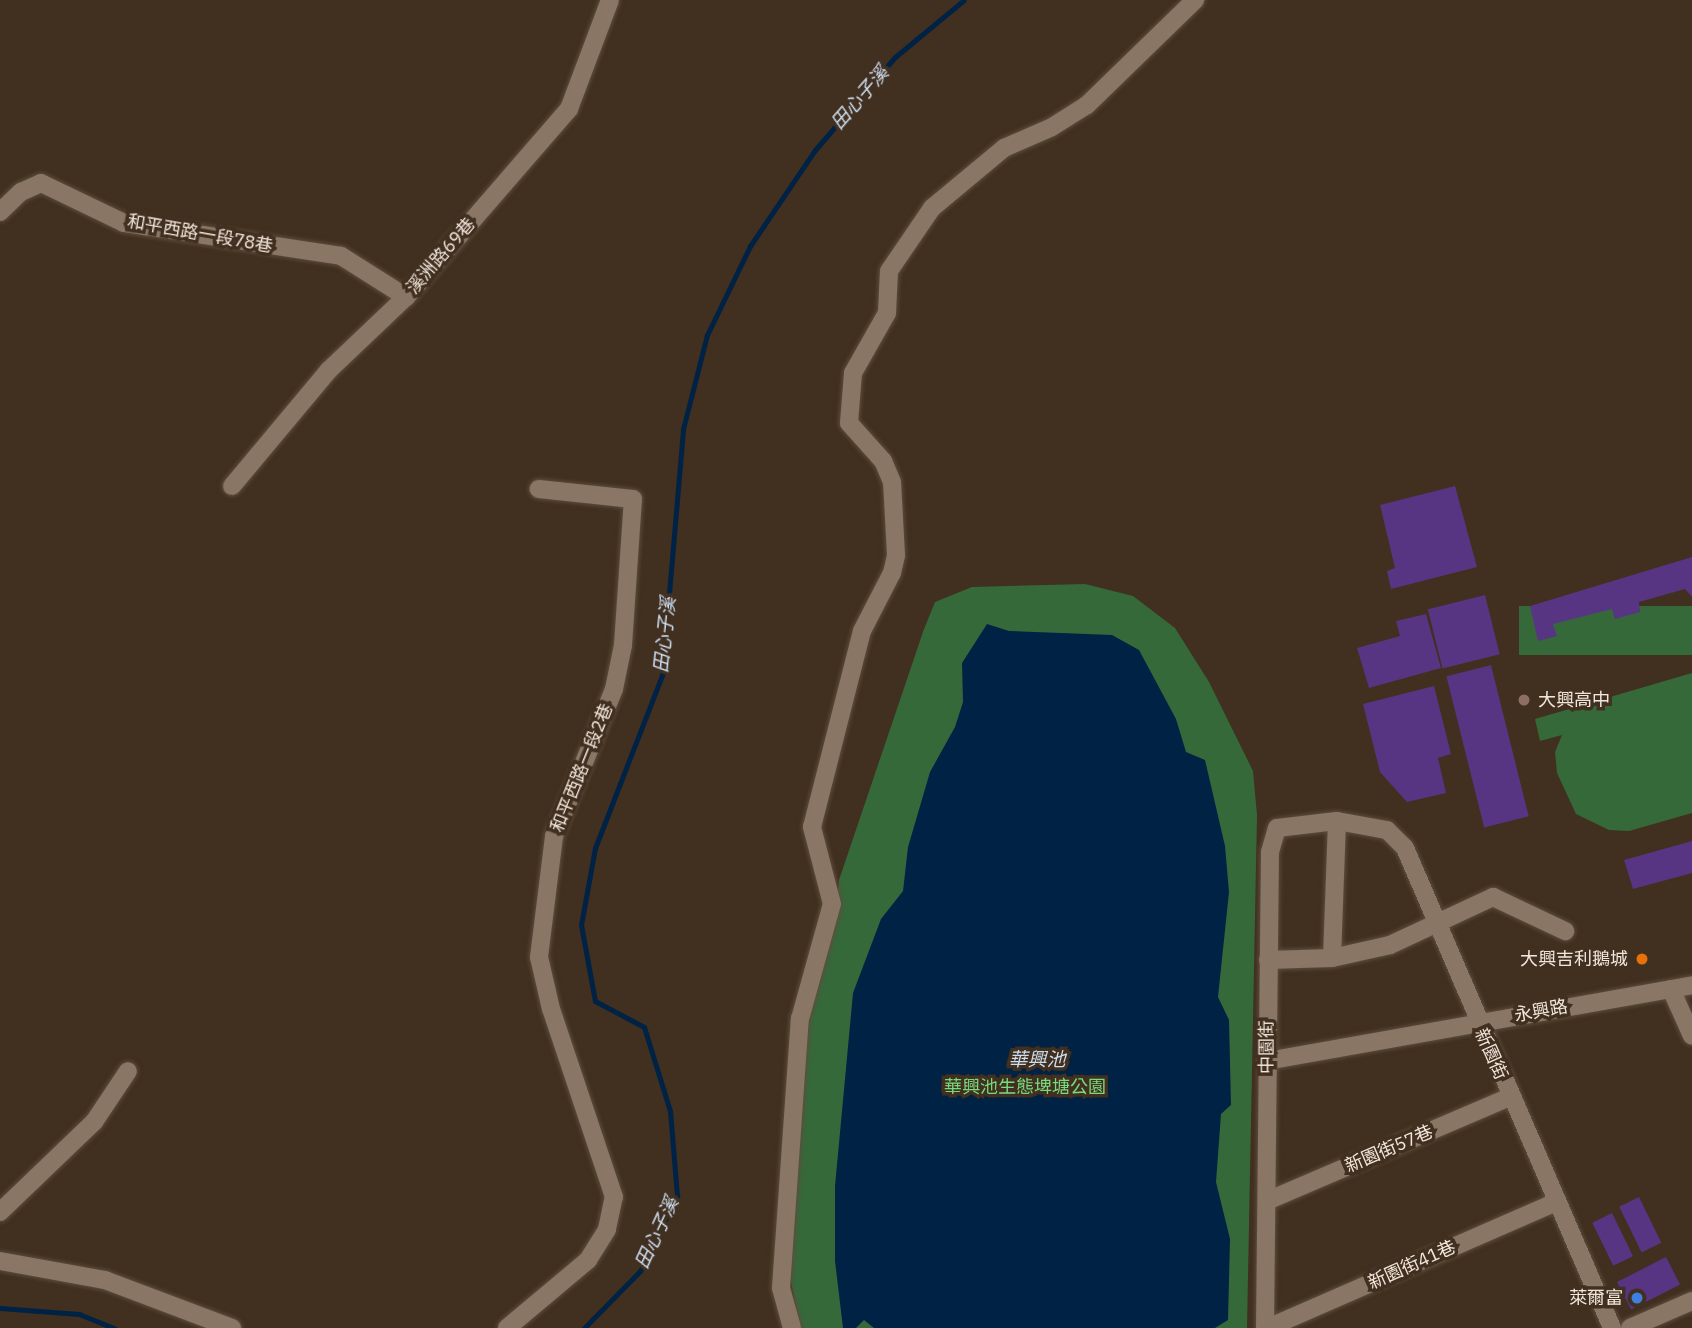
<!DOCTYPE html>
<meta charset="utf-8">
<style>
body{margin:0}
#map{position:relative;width:1692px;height:1328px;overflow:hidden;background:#412f1f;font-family:"IBM Plex Sans","Noto Sans TC",sans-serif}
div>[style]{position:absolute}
.green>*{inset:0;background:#36693a;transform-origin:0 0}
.water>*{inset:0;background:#024}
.stream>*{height:5px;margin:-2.5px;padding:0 2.5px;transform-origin:2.5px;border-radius:2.5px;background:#024}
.building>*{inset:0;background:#573583;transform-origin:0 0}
.roads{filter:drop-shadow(0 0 2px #5c4d3e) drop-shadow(0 0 2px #5c4d3e)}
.minor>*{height:18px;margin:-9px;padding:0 9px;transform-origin:9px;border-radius:9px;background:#8a7664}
.dots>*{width:19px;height:19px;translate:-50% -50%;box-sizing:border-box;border:4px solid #412f1f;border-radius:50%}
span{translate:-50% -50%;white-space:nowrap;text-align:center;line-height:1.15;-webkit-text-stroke:7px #412f1f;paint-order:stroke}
.street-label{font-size:18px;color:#f1e6dc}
.poi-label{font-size:18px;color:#f1e6dc}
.left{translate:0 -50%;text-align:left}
.right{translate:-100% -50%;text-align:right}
.park-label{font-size:18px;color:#78da7f}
.water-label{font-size:19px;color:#cddef1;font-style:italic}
</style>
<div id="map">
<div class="green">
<div style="clip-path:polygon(1085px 584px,1133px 596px,1175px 628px,1209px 682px,1253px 771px,1257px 815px,1247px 1328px,800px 1328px,788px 1265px,802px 1025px,836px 915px,839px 880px,924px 629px,935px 602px,972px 587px)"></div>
<div style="left:1692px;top:606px;width:49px;height:173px;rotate:90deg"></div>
<div style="clip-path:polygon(1692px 673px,1692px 813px,1629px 831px,1609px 830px,1576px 814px,1557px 773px,1555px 752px,1562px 735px,1540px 741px,1535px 719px)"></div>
</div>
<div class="water">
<div style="clip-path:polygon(987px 624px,1009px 631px,1112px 635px,1139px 650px,1176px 719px,1186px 752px,1205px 760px,1225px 846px,1229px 892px,1218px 997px,1229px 1020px,1231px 1105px,1221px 1114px,1216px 1182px,1230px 1239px,1228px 1320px,1215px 1328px,874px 1328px,864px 1320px,856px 1328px,843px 1328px,835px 1261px,835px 1186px,853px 993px,881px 919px,903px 891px,908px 847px,930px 772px,955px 727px,963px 702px,962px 663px)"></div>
</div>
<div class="stream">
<div style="left:0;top:1308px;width:79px;rotate:4.3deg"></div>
<div style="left:79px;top:1314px;width:38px;rotate:22deg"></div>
<div style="left:584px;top:1328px;width:80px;rotate:-45.5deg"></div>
<div style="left:640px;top:1271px;width:84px;rotate:-63.7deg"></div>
<div style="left:677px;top:1196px;width:85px;rotate:-94.7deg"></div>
<div style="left:670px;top:1111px;width:88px;rotate:-107.2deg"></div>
<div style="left:644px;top:1027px;width:55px;rotate:-152deg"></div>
<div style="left:595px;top:1001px;width:77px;rotate:-100.4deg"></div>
<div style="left:581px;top:925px;width:78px;rotate:-79.7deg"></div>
<div style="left:595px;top:848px;width:186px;rotate:-68.8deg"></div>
<div style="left:662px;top:675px;width:247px;rotate:-85.1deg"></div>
<div style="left:683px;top:429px;width:97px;rotate:-75.7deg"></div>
<div style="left:707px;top:335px;width:99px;rotate:-64.2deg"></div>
<div style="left:750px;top:246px;width:116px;rotate:-55.9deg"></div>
<div style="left:815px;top:150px;width:123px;rotate:-49.3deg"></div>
<div style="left:895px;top:57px;width:89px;rotate:-39.6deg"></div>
</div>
<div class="building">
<div style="clip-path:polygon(1455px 486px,1477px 567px,1391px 589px,1387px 571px,1395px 568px,1380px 505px)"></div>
<div style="clip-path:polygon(1692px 557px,1692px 597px,1685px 589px,1639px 602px,1640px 612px,1615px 619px,1612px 609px,1553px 624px,1557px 636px,1538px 641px,1530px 606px)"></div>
<div style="left:1485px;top:595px;width:61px;height:59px;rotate:76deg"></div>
<div style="clip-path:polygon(1426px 614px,1441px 668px,1369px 688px,1357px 648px,1400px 636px,1396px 621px)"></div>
<div style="left:1491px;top:665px;width:156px;height:46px;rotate:76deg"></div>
<div style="clip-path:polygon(1434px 686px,1451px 754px,1438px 758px,1446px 793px,1407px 802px,1380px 772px,1363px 704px)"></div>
<div style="clip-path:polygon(1692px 841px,1692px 873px,1633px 889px,1624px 860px)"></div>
<div style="left:1639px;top:1197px;width:51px;height:22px;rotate:64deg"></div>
<div style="left:1612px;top:1213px;width:48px;height:22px;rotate:64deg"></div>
<div style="left:1666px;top:1257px;width:31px;height:55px;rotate:63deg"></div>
</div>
<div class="roads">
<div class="minor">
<div style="left:0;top:212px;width:29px;rotate:-44deg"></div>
<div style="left:21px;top:192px;width:22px;rotate:-24deg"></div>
<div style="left:41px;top:183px;width:92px;rotate:25.7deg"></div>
<div style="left:124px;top:223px;width:219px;rotate:8.6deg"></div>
<div style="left:341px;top:256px;width:77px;rotate:32.2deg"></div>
<div style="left:232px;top:486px;width:151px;rotate:-50.1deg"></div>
<div style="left:329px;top:370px;width:106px;rotate:-43.5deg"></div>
<div style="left:406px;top:297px;width:249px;rotate:-49.1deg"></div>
<div style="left:569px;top:109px;width:116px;rotate:-69.4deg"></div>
<div style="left:1332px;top:958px;width:137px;rotate:-87.9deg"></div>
<div style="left:1268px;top:960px;width:64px;rotate:-1.8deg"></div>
<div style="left:1332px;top:958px;width:59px;rotate:-12.6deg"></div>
<div style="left:1390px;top:945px;width:114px;rotate:-25deg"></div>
<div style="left:1493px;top:897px;width:80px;rotate:25.3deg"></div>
<div style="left:1671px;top:989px;width:51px;rotate:65.9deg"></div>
<div style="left:1267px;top:1061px;width:432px;rotate:-10.1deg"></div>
<div style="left:1267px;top:1201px;width:264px;rotate:-23.2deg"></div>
<div style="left:0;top:1212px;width:130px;rotate:-43.8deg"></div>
<div style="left:94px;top:1122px;width:61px;rotate:-56.3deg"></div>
<div style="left:0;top:1261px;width:107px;rotate:10.3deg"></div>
<div style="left:105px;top:1280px;width:136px;rotate:20.7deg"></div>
<div style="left:507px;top:1328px;width:106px;rotate:-40deg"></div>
<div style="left:588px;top:1260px;width:36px;rotate:-58deg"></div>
<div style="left:607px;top:1229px;width:33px;rotate:-78deg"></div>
<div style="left:614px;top:1197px;width:198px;rotate:-108.5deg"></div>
<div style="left:551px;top:1009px;width:53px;rotate:-103deg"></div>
<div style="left:539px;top:957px;width:122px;rotate:-82.9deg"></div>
<div style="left:554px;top:836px;width:159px;rotate:-67.8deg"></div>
<div style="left:614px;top:689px;width:45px;rotate:-78.4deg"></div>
<div style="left:623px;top:645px;width:146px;rotate:-86.1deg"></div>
<div style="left:633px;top:499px;width:95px;rotate:-173.9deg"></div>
<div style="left:792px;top:1328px;width:41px;rotate:-105.4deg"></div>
<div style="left:781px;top:1288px;width:270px;rotate:-86deg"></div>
<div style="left:800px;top:1019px;width:119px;rotate:-74.5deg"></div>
<div style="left:832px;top:904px;width:80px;rotate:-104.6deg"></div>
<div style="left:812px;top:827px;width:202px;rotate:-75.7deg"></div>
<div style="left:862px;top:631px;width:65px;rotate:-62.7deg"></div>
<div style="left:892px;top:573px;width:18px;rotate:-77deg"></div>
<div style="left:896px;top:555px;width:73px;rotate:-93.1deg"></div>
<div style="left:892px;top:482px;width:23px;rotate:-113deg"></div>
<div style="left:883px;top:461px;width:51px;rotate:-131.8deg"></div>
<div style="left:849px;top:423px;width:50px;rotate:-85.4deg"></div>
<div style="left:853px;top:373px;width:69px;rotate:-60.5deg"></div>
<div style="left:887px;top:313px;width:42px;rotate:-87.3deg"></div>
<div style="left:889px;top:271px;width:76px;rotate:-55.7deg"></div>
<div style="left:932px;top:208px;width:94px;rotate:-39.8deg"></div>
<div style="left:1004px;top:148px;width:52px;rotate:-23.6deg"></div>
<div style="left:1052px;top:127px;width:41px;rotate:-32.2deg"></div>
<div style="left:1087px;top:105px;width:151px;rotate:-44.2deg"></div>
<div style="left:1265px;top:1328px;width:476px;rotate:-89.4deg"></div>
<div style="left:1270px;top:852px;width:25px;rotate:-74deg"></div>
<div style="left:1277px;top:828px;width:60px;rotate:-6.7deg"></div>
<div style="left:1337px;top:821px;width:51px;rotate:10.2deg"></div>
<div style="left:1387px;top:830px;width:25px;rotate:45deg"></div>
<div style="left:1405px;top:848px;width:523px;rotate:66.67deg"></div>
<div style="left:1268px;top:1328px;width:315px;rotate:-23.6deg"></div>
<div style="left:1630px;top:1328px;width:68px;rotate:-23.5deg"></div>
</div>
</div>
<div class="dots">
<div style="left:1524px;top:700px;background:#8d6e63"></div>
<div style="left:1642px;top:959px;background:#e8710a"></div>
<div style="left:1637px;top:1298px;background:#3f7fe0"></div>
</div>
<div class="street-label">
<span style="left:200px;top:234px;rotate:10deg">和平西路一段78巷</span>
<span style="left:441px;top:256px;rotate:-49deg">溪洲路69巷</span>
<span style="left:582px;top:768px;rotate:-68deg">和平西路一段2巷</span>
<span style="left:1541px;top:1011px;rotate:-10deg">永興路</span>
<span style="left:1267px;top:1047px;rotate:-90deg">中園街</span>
<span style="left:1491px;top:1054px;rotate:66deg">新園街</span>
<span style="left:1389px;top:1149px;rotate:-23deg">新園街57巷</span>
<span style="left:1412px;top:1265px;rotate:-24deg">新園街41巷</span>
</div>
<div class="poi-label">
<span class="left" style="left:1538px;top:700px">大興高中</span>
<span class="right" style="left:1628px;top:959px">大興吉利鵝城</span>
<span class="right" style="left:1623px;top:1298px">萊爾富</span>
</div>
<div class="park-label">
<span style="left:1025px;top:1087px">華興池生態埤塘公園</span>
</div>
<div class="water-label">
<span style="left:860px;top:98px;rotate:-49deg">田心子溪</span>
<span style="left:665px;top:635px;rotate:-84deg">田心子溪</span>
<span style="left:1037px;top:1060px">華興池</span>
<span style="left:657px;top:1233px;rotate:-65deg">田心子溪</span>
</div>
</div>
